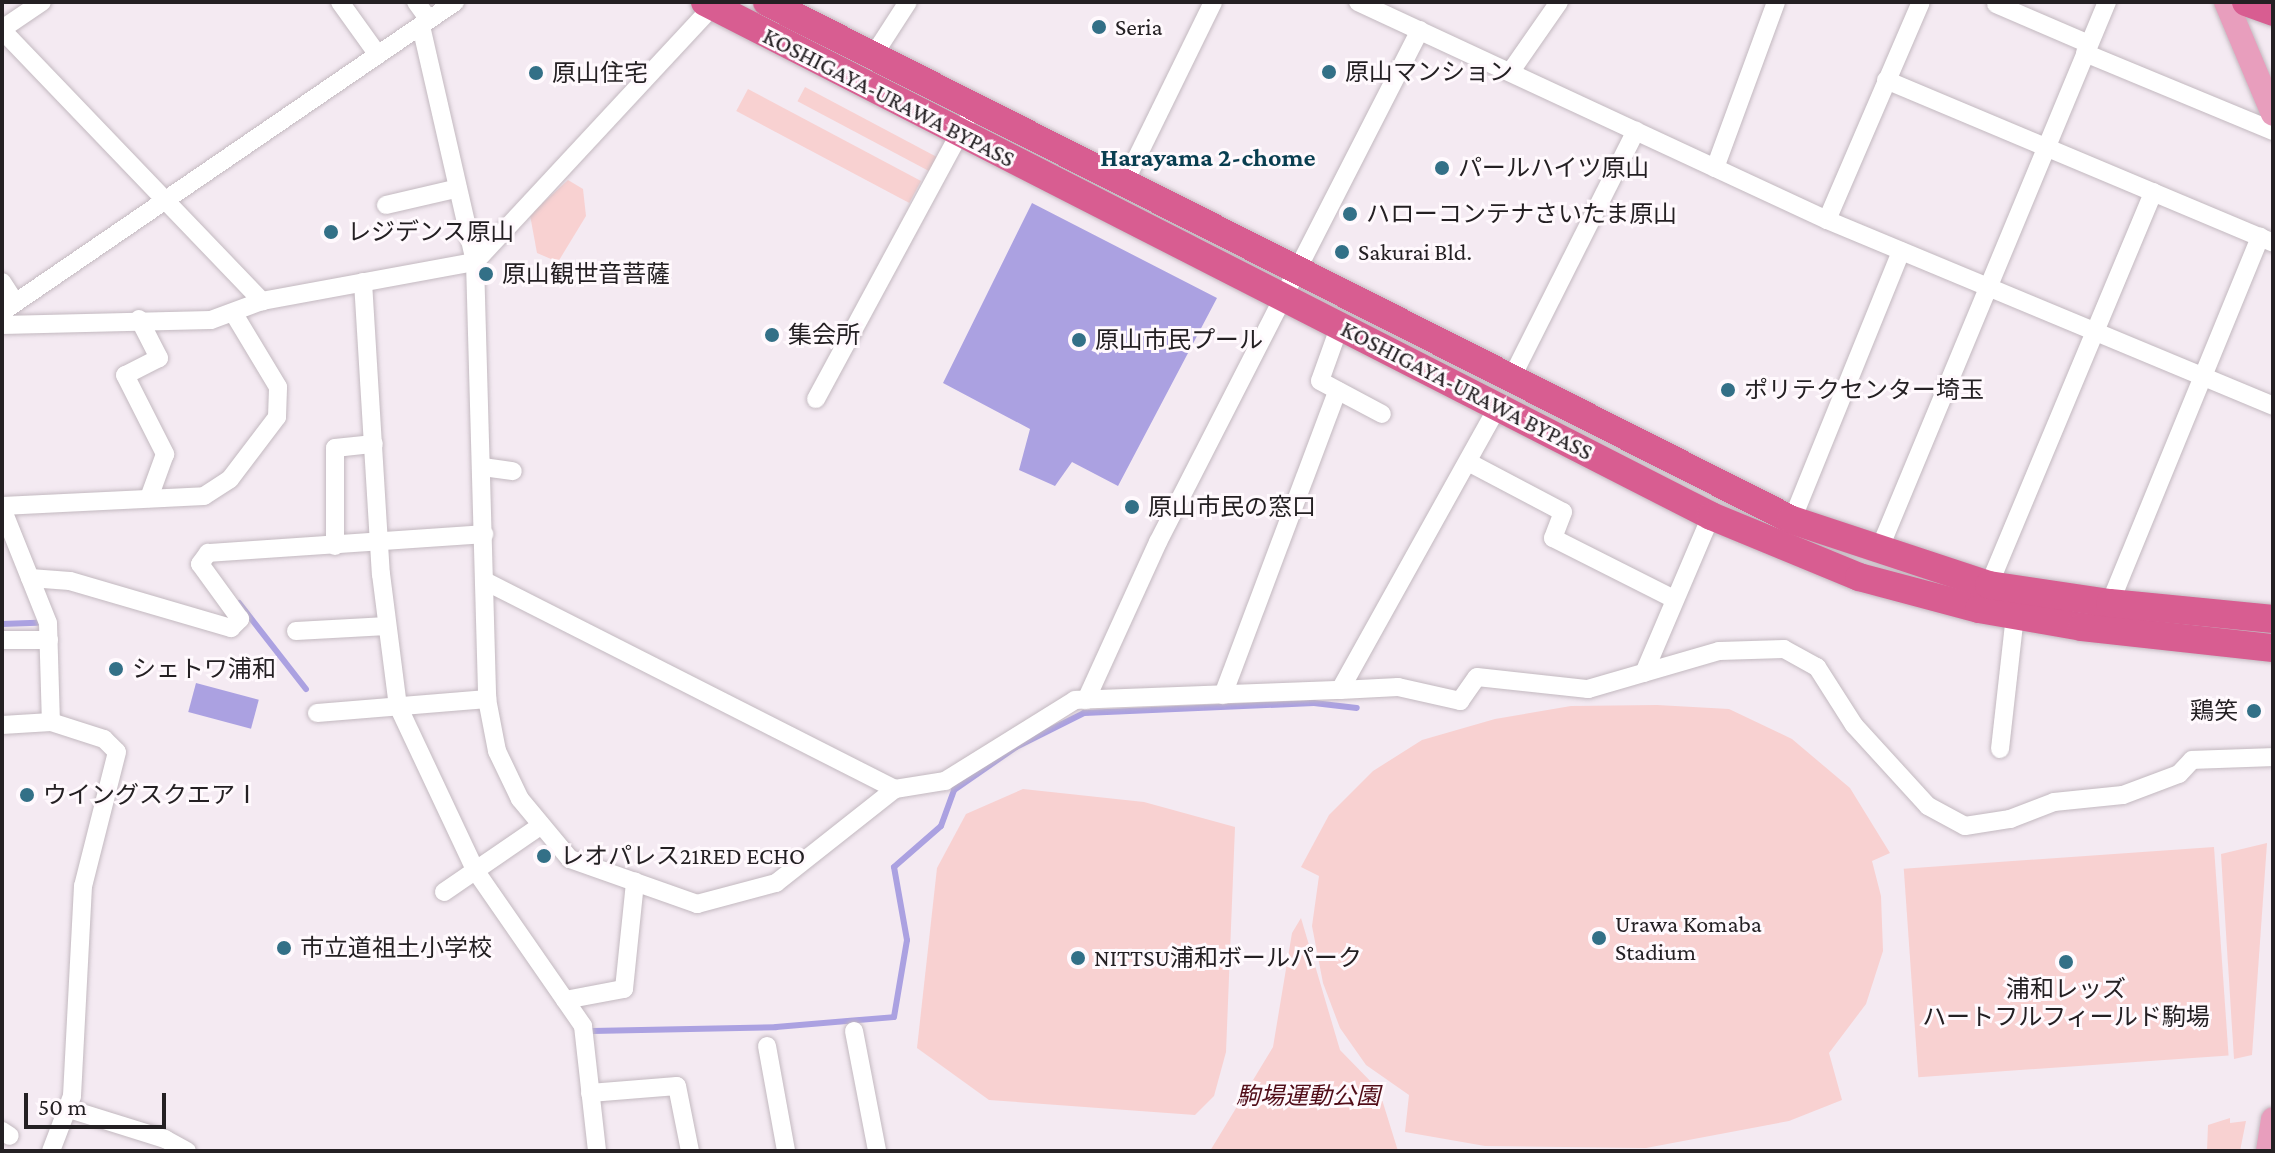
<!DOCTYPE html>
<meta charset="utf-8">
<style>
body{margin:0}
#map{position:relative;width:2275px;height:1153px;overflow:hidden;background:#f4eaf2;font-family:"Crimson Pro","Noto Sans JP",serif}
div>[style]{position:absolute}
.green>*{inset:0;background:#f8d1d1;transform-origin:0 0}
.water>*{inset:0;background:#aba1e1;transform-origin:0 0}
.stream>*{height:6px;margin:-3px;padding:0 3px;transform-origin:3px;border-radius:3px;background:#aba1e1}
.roads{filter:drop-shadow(0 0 2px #c3b9c0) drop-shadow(0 0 2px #c3b9c0)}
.minor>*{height:18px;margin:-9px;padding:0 9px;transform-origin:9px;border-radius:9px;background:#fff}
.major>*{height:24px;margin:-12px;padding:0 12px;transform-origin:12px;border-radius:12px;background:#e89ebd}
.highway>*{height:28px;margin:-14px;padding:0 14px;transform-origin:14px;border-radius:14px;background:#d85d91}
.dots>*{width:22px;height:22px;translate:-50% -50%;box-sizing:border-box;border:4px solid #fff9fd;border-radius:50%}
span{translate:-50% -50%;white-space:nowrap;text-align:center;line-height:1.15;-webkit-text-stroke:6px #fff9fd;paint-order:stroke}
.poi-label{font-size:24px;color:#242023}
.left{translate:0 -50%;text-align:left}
.right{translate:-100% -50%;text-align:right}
.street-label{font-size:24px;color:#242023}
.park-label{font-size:24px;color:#510d18;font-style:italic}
.neighbourhood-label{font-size:26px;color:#093e50;font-weight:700}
.frame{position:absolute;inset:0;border:4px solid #242023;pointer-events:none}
.scale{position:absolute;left:24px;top:1093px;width:142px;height:36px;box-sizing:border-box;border:4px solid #242023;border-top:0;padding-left:10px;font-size:24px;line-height:28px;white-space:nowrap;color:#242023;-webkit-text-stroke:6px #fff9fd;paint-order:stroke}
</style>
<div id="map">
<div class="green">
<div style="left:805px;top:87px;width:152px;height:16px;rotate:28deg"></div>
<div style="left:748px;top:89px;width:196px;height:25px;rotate:28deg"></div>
<div style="clip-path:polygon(568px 180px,583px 189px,586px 216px,558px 262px,537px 253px,530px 215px)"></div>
<div style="clip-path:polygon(1657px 705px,1729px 709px,1792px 739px,1850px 788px,1890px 853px,1872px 861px,1881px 896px,1883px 951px,1866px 1004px,1829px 1053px,1842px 1100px,1789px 1121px,1646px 1148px,1485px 1146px,1405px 1132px,1409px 1095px,1366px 1065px,1340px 1028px,1323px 983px,1312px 926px,1319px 876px,1301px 867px,1329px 815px,1373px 771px,1422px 740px,1495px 719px,1571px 706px)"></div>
<div style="clip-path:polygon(1023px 789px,1144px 802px,1235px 827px,1226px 1052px,1214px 1096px,1195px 1115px,989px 1100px,917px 1048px,937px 868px,966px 814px)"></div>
<div style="clip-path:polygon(2267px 843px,2252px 1055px,2234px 1059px,2221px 854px)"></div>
<div style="left:2214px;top:847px;width:209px;height:311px;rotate:86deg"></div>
<div style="clip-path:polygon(1301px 918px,1340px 1050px,1379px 1090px,1398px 1151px,1210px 1151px,1273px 1047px,1292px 933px)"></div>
<div style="clip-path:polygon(2230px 1118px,2230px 1123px,2246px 1121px,2240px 1151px,2207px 1151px,2208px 1125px)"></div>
</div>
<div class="water">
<div style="clip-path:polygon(1032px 203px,1217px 298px,1118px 486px,1072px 462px,1055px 486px,1019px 470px,1030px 429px,943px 383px)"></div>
<div style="left:196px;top:683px;width:65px;height:30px;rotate:15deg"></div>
</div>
<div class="stream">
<div style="left:239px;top:603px;width:109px;rotate:52.1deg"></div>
<div style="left:2px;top:624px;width:35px;rotate:-2deg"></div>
<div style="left:592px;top:1031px;width:184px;rotate:-1.2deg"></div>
<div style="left:776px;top:1027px;width:118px;rotate:-4.8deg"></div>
<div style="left:894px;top:1017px;width:78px;rotate:-80.4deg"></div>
<div style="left:907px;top:940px;width:74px;rotate:-100.1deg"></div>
<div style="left:894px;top:867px;width:62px;rotate:-41.1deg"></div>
<div style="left:941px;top:826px;width:38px;rotate:-70deg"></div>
<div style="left:954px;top:790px;width:75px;rotate:-34.7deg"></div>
<div style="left:1016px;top:747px;width:76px;rotate:-26.6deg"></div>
<div style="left:1084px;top:713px;width:230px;rotate:-2.5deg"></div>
<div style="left:1314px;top:703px;width:43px;rotate:6.6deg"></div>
</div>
<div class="roads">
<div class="minor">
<div style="left:340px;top:2px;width:65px;rotate:54.4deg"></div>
<div style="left:416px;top:2px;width:22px;rotate:54deg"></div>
<div style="left:1358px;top:2px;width:517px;rotate:24.93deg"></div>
<div style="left:1827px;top:220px;width:483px;rotate:22.6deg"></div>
<div style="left:1996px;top:4px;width:101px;rotate:23.3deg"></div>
<div style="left:421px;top:26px;width:242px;rotate:77.1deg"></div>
<div style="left:475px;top:262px;width:437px;rotate:88.4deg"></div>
<div style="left:487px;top:699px;width:53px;rotate:79.1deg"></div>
<div style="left:497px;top:751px;width:53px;rotate:64.4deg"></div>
<div style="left:520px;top:799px;width:78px;rotate:50.2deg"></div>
<div style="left:570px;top:859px;width:135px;rotate:19.5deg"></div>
<div style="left:697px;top:904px;width:82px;rotate:-14.9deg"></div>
<div style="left:776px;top:883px;width:152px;rotate:-38.3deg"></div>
<div style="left:895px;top:789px;width:51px;rotate:-9.1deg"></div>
<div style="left:945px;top:781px;width:153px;rotate:-31.9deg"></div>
<div style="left:1075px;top:700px;width:265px;rotate:-2.2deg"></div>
<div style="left:1340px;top:690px;width:325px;rotate:-60.9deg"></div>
<div style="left:2px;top:29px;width:48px;rotate:-34deg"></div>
<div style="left:2px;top:30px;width:376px;rotate:46.2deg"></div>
<div style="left:262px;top:301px;width:217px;rotate:-10.4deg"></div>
<div style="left:475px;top:262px;width:350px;rotate:-47.1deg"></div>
<div style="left:2085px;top:53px;width:204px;rotate:22.5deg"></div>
<div style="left:873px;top:56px;width:64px;rotate:-57.1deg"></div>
<div style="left:1511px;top:71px;width:84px;rotate:-55.2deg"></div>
<div style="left:1886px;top:80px;width:420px;rotate:22.8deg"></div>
<div style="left:1715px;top:168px;width:177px;rotate:-69.8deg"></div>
<div style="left:1125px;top:182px;width:200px;rotate:-63.9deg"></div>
<div style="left:386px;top:205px;width:71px;rotate:-13.1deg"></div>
<div style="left:1827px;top:220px;width:237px;rotate:-66.7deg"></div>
<div style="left:2px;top:282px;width:24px;rotate:57deg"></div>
<div style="left:363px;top:282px;width:293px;rotate:86.5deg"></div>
<div style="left:381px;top:574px;width:133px;rotate:82.7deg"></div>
<div style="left:398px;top:706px;width:181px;rotate:64.8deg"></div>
<div style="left:475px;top:870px;width:190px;rotate:55.3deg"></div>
<div style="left:583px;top:1026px;width:126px;rotate:83.6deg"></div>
<div style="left:2px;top:312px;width:549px;rotate:-34.38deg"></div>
<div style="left:139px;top:319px;width:44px;rotate:62.9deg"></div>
<div style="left:159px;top:358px;width:38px;rotate:153deg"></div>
<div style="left:125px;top:375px;width:89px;rotate:63.1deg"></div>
<div style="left:165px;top:454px;width:47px;rotate:110deg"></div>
<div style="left:2px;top:325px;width:209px;rotate:-1.4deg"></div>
<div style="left:211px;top:320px;width:54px;rotate:-20.4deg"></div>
<div style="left:1340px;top:325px;width:59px;rotate:109.7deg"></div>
<div style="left:1320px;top:381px;width:70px;rotate:28deg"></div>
<div style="left:1511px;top:379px;width:278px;rotate:-63.3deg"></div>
<div style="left:816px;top:399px;width:314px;rotate:-61.6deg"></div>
<div style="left:1470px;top:463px;width:105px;rotate:27.8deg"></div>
<div style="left:1563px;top:512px;width:28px;rotate:111deg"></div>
<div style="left:1553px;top:538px;width:136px;rotate:26.8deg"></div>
<div style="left:483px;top:467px;width:30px;rotate:8deg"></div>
<div style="left:2px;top:506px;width:202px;rotate:-2.8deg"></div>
<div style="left:204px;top:496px;width:31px;rotate:-33deg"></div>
<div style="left:230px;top:479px;width:78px;rotate:-52.8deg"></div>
<div style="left:277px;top:417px;width:30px;rotate:-88deg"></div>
<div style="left:278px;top:387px;width:85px;rotate:-121.1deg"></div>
<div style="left:2px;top:508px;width:124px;rotate:68.2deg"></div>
<div style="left:48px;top:623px;width:99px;rotate:88.3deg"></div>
<div style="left:1792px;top:520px;width:290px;rotate:-67.9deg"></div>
<div style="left:335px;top:546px;width:98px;rotate:-90deg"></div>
<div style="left:335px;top:448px;width:39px;rotate:-6deg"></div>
<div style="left:1879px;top:550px;width:594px;rotate:-67.41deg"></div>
<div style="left:30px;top:578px;width:40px;rotate:4.3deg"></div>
<div style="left:70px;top:581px;width:168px;rotate:16.3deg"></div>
<div style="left:231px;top:628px;width:13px;rotate:-45deg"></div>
<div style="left:240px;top:619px;width:68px;rotate:-126deg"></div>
<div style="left:200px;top:564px;width:14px;rotate:-54deg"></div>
<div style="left:208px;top:553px;width:277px;rotate:-3.9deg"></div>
<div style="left:485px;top:581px;width:460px;rotate:26.9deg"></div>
<div style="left:1989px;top:585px;width:426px;rotate:-67.3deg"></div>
<div style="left:2110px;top:603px;width:396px;rotate:-67.7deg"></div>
<div style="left:296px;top:631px;width:91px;rotate:-3.1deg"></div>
<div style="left:2px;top:640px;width:47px"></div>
<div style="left:1644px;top:673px;width:171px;rotate:-66.9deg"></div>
<div style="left:1340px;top:690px;width:58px;rotate:-3deg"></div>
<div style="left:1398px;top:687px;width:64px;rotate:12.7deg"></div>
<div style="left:1460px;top:701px;width:29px;rotate:-55deg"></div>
<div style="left:1477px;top:677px;width:112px;rotate:6.2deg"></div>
<div style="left:1588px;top:689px;width:136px;rotate:-16.2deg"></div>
<div style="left:1719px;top:651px;width:65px;rotate:-1.8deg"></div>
<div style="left:1784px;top:649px;width:38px;rotate:29deg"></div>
<div style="left:1817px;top:667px;width:69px;rotate:57.5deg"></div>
<div style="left:1854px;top:725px;width:110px;rotate:47.6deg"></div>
<div style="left:1928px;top:806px;width:42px;rotate:28.4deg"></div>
<div style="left:1965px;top:826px;width:46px;rotate:-8.8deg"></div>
<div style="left:2010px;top:819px;width:47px;rotate:-21.1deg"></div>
<div style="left:2054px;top:802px;width:69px;rotate:-5.8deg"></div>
<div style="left:2123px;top:795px;width:60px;rotate:-20.6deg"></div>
<div style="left:2179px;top:774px;width:19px;rotate:-47deg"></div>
<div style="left:2192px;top:760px;width:81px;rotate:-2.1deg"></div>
<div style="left:1223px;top:695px;width:325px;rotate:-69.4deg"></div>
<div style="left:1086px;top:700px;width:174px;rotate:-65.5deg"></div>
<div style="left:1158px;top:542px;width:575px;rotate:-62.9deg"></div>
<div style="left:317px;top:713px;width:171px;rotate:-4.7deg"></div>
<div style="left:2px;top:725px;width:49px;rotate:-3.5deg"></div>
<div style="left:51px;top:722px;width:56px;rotate:17.8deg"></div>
<div style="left:104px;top:739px;width:18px;rotate:45deg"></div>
<div style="left:117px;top:752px;width:138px;rotate:104.2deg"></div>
<div style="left:83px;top:886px;width:210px;rotate:93deg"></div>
<div style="left:72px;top:1096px;width:59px;rotate:110.9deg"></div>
<div style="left:2000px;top:749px;width:135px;rotate:-83.6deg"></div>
<div style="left:444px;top:892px;width:116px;rotate:-34.5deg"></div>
<div style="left:565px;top:1000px;width:60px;rotate:-10.6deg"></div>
<div style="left:624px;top:989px;width:108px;rotate:-84.1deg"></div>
<div style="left:854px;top:1031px;width:122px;rotate:79.1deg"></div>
<div style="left:767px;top:1046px;width:107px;rotate:79.7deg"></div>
<div style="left:590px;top:1093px;width:87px;rotate:-4.6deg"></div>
<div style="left:677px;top:1086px;width:66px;rotate:78.7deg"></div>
<div style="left:69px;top:1109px;width:101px;rotate:17.4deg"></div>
<div style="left:165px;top:1139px;width:25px;rotate:29deg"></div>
<div style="left:2px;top:1131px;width:9px;rotate:32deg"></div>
</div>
<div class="major">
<div style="left:2226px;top:2px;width:121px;rotate:67.2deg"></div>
<div style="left:2268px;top:1151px;width:32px;rotate:-81deg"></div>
</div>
<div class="highway">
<div style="left:705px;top:2px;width:1130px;rotate:27.06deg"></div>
<div style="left:1711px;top:516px;width:160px;rotate:22.4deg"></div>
<div style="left:1859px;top:577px;width:124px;rotate:14.9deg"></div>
<div style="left:1979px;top:609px;width:105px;rotate:9.9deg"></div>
<div style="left:2082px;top:627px;width:192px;rotate:6.3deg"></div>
<div style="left:767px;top:2px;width:1148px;rotate:26.81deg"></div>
<div style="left:1792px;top:520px;width:207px;rotate:18.3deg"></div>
<div style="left:1989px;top:585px;width:122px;rotate:8.5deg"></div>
<div style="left:2110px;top:603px;width:164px;rotate:5.6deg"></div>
<div style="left:2246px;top:2px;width:29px;rotate:20deg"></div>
</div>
</div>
<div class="dots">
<div style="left:1099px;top:27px;background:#337087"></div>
<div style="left:1329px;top:72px;background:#337087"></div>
<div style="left:536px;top:73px;background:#337087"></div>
<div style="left:1442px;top:168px;background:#337087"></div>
<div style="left:1350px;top:214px;background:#337087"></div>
<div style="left:331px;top:232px;background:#337087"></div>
<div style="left:1342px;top:252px;background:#337087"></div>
<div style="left:486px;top:274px;background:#337087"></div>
<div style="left:772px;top:335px;background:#337087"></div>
<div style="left:1079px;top:340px;background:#337087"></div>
<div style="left:1728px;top:390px;background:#337087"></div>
<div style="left:1132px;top:507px;background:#337087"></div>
<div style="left:116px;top:669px;background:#337087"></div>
<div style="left:2254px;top:711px;background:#337087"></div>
<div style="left:27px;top:795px;background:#337087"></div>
<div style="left:544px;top:856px;background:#337087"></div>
<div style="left:1599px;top:938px;background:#337087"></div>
<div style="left:284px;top:948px;background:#337087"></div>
<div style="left:1078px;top:958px;background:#337087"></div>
<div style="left:2066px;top:962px;background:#337087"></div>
</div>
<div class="poi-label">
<span class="left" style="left:1115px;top:27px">Seria</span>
<span class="left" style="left:1345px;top:72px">原山マンション</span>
<span class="left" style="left:552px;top:73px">原山住宅</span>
<span class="left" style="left:1458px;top:168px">パールハイツ原山</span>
<span class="left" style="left:1366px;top:214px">ハローコンテナさいたま原山</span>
<span class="left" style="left:347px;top:232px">レジデンス原山</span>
<span class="left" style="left:1358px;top:252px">Sakurai Bld.</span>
<span class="left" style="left:502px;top:274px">原山観世音菩薩</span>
<span class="left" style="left:788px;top:335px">集会所</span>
<span class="left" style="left:1095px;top:340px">原山市民プール</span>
<span class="left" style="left:1744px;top:390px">ポリテクセンター埼玉</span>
<span class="left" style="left:1148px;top:507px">原山市民の窓口</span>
<span class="left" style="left:132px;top:669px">シェトワ浦和</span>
<span class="right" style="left:2238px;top:711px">鶏笑</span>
<span class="left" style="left:43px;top:795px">ウイングスクエアⅠ</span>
<span class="left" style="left:560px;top:856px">レオパレス21RED ECHO</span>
<span class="left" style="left:1615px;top:938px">Urawa Komaba<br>Stadium</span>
<span class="left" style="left:300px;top:948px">市立道祖土小学校</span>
<span class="left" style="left:1094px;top:958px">NITTSU浦和ボールパーク</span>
<span style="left:2066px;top:1003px">浦和レッズ<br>ハートフルフィールド駒場</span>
</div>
<div class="street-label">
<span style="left:889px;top:97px;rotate:27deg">KOSHIGAYA-URAWA BYPASS</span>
<span style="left:1467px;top:390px;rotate:27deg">KOSHIGAYA-URAWA BYPASS</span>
</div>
<div class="park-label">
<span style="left:1308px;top:1096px">駒場運動公園</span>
</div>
<div class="neighbourhood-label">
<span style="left:1208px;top:158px">Harayama 2-chome</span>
</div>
<div class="frame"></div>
<div class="scale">50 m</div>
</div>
